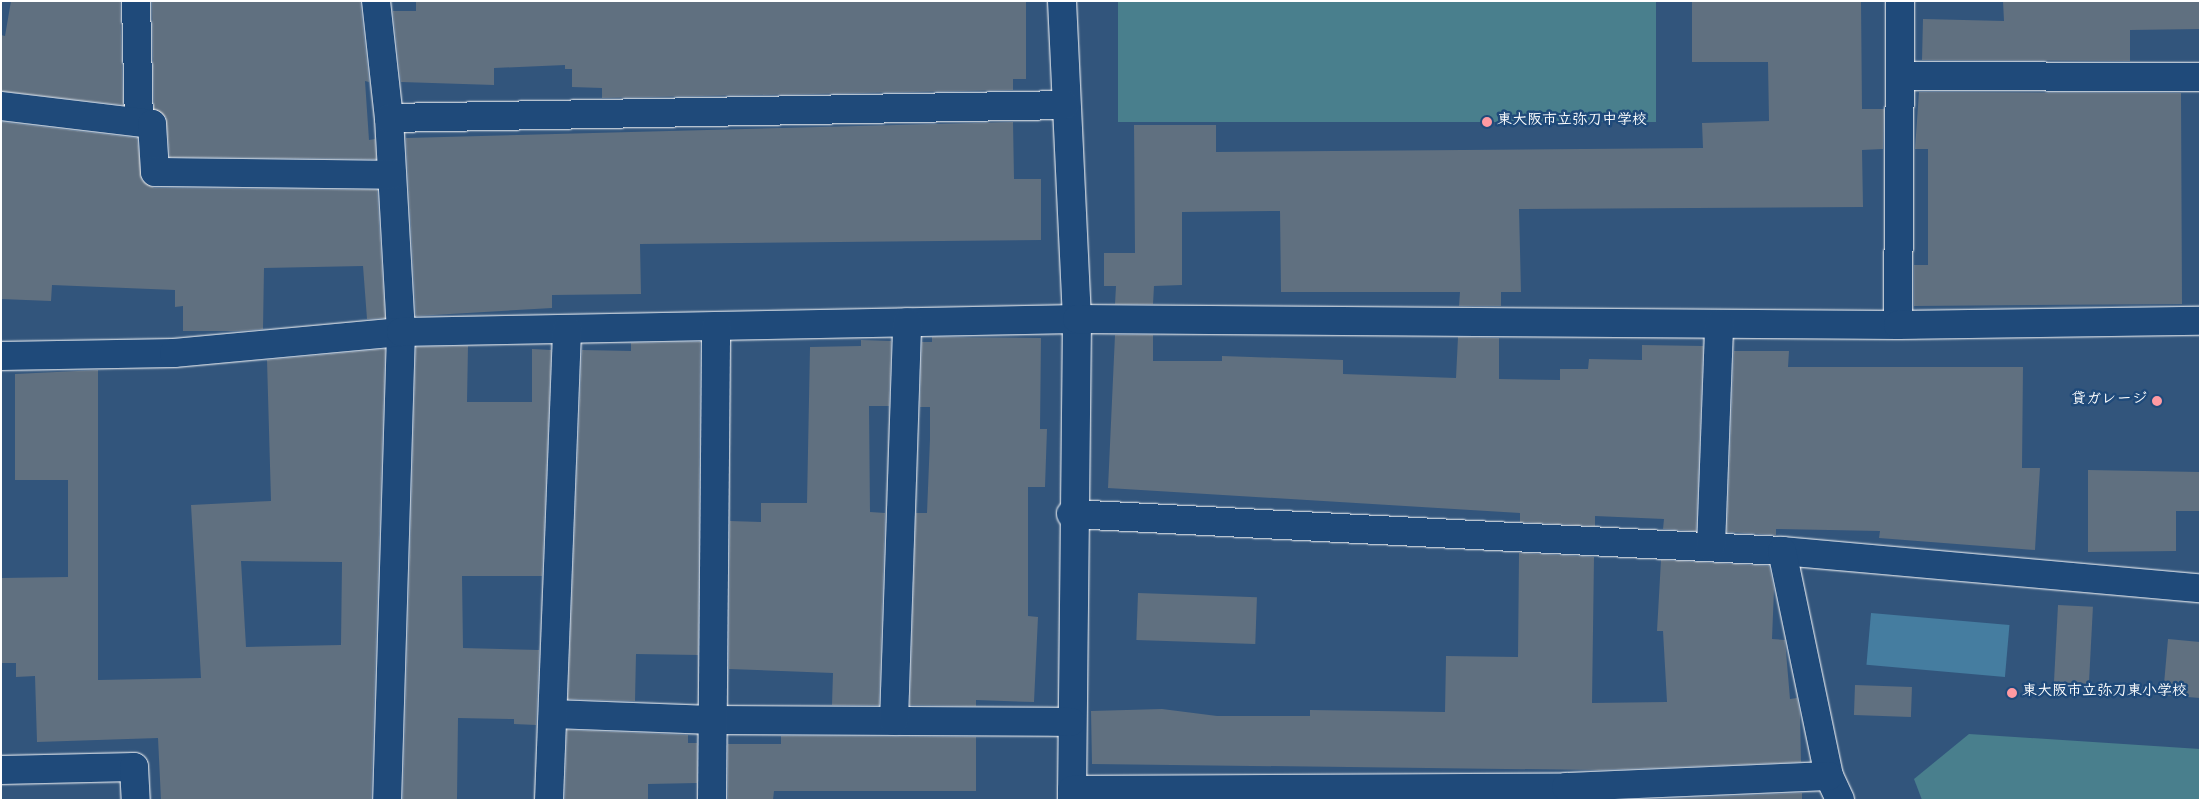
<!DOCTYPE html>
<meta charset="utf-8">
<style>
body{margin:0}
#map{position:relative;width:2201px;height:801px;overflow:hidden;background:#32557c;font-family:Dekko,"Klee One",sans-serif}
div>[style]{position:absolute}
.green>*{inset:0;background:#497f8d;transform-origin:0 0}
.water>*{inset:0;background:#457da0;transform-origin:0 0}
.building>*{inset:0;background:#607080;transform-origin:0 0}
.roads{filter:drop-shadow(0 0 1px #fff) drop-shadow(0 0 1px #fff)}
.minor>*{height:28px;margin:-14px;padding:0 14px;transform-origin:14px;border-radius:14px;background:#1f4a7a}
.dots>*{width:14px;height:14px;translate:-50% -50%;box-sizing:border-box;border:2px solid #1f4a7a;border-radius:50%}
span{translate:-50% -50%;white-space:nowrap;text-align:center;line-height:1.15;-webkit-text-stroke:5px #1f4a7a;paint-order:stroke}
.poi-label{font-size:15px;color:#fff;font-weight:700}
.left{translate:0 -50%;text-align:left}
.right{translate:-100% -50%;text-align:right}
.frame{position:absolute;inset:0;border:2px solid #fff;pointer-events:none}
</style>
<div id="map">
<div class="green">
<div style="left:1118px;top:1px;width:538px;height:121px"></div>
<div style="clip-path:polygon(1969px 734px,2200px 749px,2200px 800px,1922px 800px,1914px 779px)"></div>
</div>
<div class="water">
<div style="left:1871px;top:613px;width:139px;height:52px;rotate:5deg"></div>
</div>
<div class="building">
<div style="clip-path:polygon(11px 1px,120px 1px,123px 105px,1px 91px,1px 35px,5px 36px)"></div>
<div style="clip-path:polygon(152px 1px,360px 1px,369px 82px,365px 81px,369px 140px,375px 139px,376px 159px,170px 157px,166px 117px,154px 109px)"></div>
<div style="clip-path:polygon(416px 1px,1026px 1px,1026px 79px,1013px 79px,1013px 90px,602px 98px,602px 88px,572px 87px,572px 69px,565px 69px,565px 65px,494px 68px,494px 85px,401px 82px,393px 11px,416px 11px)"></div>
<div style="clip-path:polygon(1692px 1px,1861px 1px,1862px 109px,1884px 109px,1883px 149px,1862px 150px,1863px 207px,1519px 209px,1521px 292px,1501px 292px,1501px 306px,1459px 306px,1460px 292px,1281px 292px,1280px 211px,1182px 212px,1182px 285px,1154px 286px,1153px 304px,1115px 304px,1116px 286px,1104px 286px,1104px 253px,1135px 253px,1134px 125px,1216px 125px,1216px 152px,1703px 148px,1702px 123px,1769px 121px,1768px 62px,1692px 62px)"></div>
<div style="clip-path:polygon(2003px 1px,2200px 1px,2200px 29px,2130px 30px,2130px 61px,1922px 60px,1923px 19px,2004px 21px)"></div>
<div style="clip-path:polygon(1919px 92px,2181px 93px,2182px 304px,1914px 306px,1914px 265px,1928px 265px,1928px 149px,1915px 149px)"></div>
<div style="clip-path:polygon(1px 122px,137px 138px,142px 180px,154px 188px,377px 190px,385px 318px,367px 319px,363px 266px,264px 268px,263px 329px,237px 331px,183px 331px,183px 306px,175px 307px,175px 290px,52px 285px,51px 301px,1px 299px)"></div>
<div style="clip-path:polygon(1013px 122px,1014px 179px,1041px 179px,1041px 240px,640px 244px,641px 294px,552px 295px,552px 308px,416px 316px,406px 138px)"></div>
<div style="clip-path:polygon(1115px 335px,1153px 335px,1153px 361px,1222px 361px,1222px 356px,1343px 360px,1343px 374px,1456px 378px,1458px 337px,1499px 338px,1499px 379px,1560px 380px,1560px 369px,1588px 369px,1589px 359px,1642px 360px,1642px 345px,1703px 346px,1696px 531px,1663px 529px,1664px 519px,1595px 516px,1595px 526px,1520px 522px,1520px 513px,1108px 488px)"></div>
<div style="clip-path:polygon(932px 337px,1041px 338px,1040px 429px,1047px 429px,1045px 487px,1028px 487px,1028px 616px,1038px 617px,1034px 702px,976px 700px,976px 706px,910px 705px,916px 513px,927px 513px,930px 439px,930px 407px,920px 407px,922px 342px,932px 342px)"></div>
<div style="clip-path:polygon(861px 340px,891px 341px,889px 406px,869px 406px,870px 512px,885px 513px,879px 705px,832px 705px,833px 673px,729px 669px,730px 521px,761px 522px,761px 503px,807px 503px,810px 347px,861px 346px)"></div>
<div style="clip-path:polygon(700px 342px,698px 655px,636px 654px,635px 701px,568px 699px,582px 350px,631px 351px,631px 343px)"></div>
<div style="clip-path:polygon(468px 346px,467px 402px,532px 402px,532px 349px,551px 350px,542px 576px,462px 576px,463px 648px,539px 650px,536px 725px,514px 724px,514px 719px,458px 718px,457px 800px,403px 800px,416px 347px)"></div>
<div style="clip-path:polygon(evenodd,385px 349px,371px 800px,161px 800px,158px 738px,37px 742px,35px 676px,16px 677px,16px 663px,1px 663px,1px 578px,68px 577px,68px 480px,15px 480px,15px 374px,98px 370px,98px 680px,201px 678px,191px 505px,271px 501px,267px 360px,385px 349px,241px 561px,342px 562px,341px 645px,246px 647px,241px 561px)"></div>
<div style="clip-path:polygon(1734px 351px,1789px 351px,1788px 367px,2023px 367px,2022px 468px,2040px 468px,2035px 550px,1879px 538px,1880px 531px,1776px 529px,1776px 535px,1727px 532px)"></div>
<div style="clip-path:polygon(2088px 470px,2200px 472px,2200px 511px,2176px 511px,2176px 551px,2088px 552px)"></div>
<div style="clip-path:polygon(1519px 553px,1594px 557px,1592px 703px,1667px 702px,1663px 631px,1657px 631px,1661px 560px,1769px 566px,1774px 589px,1772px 639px,1785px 640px,1790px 699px,1797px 698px,1800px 714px,1801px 762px,1599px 770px,1092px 764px,1091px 711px,1162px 709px,1217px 716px,1310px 716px,1310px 710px,1445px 712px,1446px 656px,1518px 657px)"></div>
<div style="left:1138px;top:593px;width:119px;height:47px;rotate:2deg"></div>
<div style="left:2058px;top:605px;width:35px;height:77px;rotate:3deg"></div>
<div style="clip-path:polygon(2168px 639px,2200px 642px,2200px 698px,2163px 695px)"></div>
<div style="left:1855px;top:685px;width:57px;height:30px;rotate:2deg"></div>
<div style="clip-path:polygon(567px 730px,688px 735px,688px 743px,697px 743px,697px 783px,648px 784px,648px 800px,565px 800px)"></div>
<div style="clip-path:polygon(781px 736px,976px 737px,976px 791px,774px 791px,773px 800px,728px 800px,728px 744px,781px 744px)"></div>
<div style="clip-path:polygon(1802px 793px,1802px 800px,1635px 800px)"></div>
</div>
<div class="roads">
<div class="minor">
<div style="left:136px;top:1px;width:121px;rotate:88.6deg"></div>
<div style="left:376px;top:1px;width:118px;rotate:83.7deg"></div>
<div style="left:389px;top:118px;width:214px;rotate:86.8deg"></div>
<div style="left:401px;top:332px;width:468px;rotate:91.7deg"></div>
<div style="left:1062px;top:1px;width:318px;rotate:87.3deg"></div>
<div style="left:1077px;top:319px;width:481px;rotate:90.6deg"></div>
<div style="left:1900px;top:76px;width:300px;rotate:0.2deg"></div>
<div style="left:1px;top:106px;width:152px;rotate:6.8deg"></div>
<div style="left:152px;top:124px;width:48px;rotate:86.4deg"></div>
<div style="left:155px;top:172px;width:237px;rotate:0.7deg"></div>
<div style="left:389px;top:118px;width:676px;rotate:-1.1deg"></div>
<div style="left:1898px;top:325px;width:324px;rotate:-89.6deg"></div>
<div style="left:1px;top:356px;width:173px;rotate:-1deg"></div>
<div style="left:174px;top:353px;width:228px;rotate:-5.3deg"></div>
<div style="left:401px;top:332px;width:676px;rotate:-1.1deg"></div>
<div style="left:1077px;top:319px;width:821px;rotate:0.42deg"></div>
<div style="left:1898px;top:325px;width:302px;rotate:-0.8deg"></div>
<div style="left:1071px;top:514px;width:712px;rotate:2.98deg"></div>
<div style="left:1782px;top:551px;width:420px;rotate:5.1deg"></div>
<div style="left:1711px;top:547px;width:223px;rotate:-87.9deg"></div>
<div style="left:1782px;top:551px;width:230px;rotate:78.2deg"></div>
<div style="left:1829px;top:776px;width:26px;rotate:65deg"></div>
<div style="left:553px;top:714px;width:159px;rotate:2.2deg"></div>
<div style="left:712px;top:720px;width:359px;rotate:0.3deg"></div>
<div style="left:894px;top:721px;width:399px;rotate:-88.1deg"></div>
<div style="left:1px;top:770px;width:133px;rotate:-1.3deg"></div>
<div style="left:134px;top:767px;width:33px;rotate:87deg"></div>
<div style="left:1072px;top:790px;width:494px;rotate:-0.3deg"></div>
<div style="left:1566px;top:787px;width:263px;rotate:-2.4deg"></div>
<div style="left:549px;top:800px;width:471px;rotate:-87.8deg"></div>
<div style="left:712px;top:800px;width:474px;rotate:-89.5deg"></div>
</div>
</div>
<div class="dots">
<div style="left:1487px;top:122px;background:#ff9aa2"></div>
<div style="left:2157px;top:401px;background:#ff9aa2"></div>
<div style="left:2012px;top:693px;background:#ff9aa2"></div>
</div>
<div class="poi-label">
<span class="left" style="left:1497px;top:122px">東大阪市立弥刀中学校</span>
<span class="right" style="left:2147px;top:401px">貸ガレージ</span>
<span class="left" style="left:2022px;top:693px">東大阪市立弥刀東小学校</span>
</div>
<div class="frame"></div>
</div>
